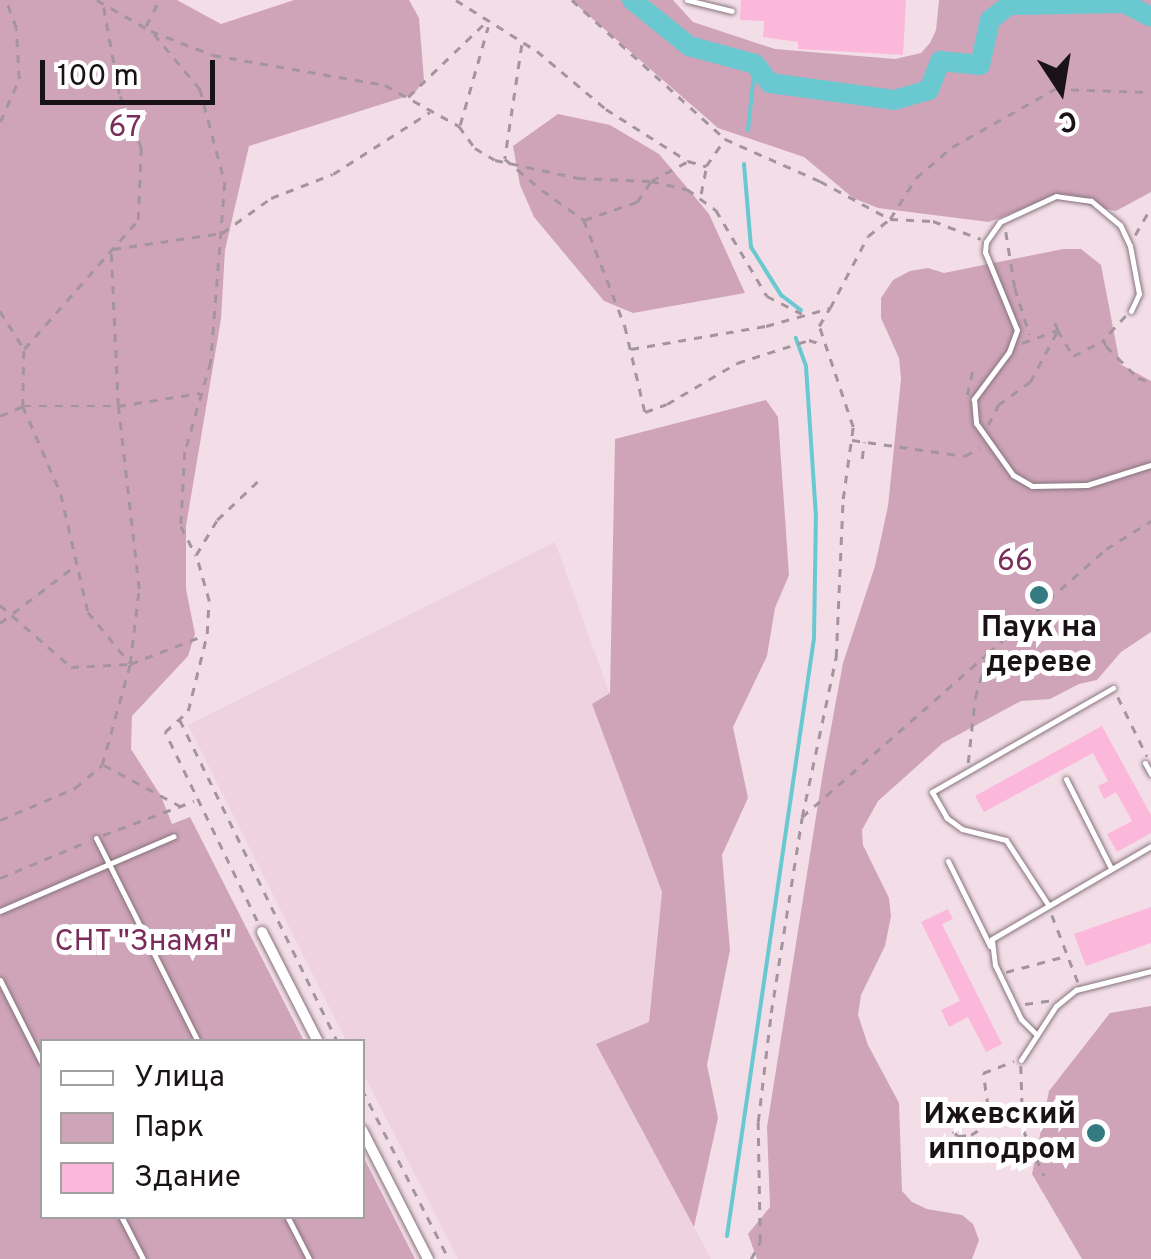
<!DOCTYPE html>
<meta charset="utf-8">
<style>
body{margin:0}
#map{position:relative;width:1151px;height:1259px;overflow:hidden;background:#f3dee8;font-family:Overpass,sans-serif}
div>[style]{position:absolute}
.built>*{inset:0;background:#efd2e0}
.green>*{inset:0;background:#cfa4b9}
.stream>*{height:4px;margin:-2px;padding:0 2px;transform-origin:2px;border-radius:2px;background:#6ac8d0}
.river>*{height:20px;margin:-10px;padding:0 10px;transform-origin:10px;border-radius:10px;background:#6ac8d0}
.building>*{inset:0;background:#fcb8da}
.path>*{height:2.5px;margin-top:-1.25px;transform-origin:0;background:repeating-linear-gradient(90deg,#a4959c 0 8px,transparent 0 16px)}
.roads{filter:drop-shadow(0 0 2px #86747c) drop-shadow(0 0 2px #86747c)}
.service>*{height:5px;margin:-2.5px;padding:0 2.5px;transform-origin:2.5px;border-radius:2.5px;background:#fff}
.minor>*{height:10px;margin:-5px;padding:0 5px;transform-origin:5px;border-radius:5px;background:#fff}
.dots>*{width:28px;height:28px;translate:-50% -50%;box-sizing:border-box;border:5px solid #fff;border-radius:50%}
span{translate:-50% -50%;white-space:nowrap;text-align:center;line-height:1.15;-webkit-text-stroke:10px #fff;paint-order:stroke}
.park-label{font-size:30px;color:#7a2d5a}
.poi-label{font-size:30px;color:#191216;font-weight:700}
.right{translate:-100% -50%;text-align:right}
.legend{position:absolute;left:40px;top:1039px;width:325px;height:180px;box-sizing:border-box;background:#fff;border:2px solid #a3a0a2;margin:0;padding:12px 18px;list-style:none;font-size:30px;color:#191216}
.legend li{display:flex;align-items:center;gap:20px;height:50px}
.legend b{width:50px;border:2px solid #a3a0a2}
.north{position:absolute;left:1011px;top:40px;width:100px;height:100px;-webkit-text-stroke:8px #fff;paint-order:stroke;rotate:168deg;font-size:28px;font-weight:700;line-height:40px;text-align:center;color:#191216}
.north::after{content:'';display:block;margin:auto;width:35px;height:45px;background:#191216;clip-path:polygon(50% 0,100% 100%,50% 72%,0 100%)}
.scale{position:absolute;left:40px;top:60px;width:175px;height:45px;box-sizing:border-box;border:5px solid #191216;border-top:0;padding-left:12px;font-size:30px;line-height:35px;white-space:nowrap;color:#191216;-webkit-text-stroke:8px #fff;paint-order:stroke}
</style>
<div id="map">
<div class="built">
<div style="clip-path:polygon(555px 542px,610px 694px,593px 704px,662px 892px,649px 1023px,597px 1045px,711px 1259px,458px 1259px,363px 1073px,362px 1042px,346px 1041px,188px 725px)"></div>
</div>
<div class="green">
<div style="clip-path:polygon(0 0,177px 0,221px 24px,294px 0,409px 0,419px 18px,424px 80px,414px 94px,249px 146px,225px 250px,221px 319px,186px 526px,186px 589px,195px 634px,188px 656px,132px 716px,131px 749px,161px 796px,172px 824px,190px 817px,304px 1041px,42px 1042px,42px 1216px,362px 1216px,363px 1156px,415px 1259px,0 1259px)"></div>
<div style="clip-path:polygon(571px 0,673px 0,693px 22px,775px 49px,895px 59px,921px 53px,930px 43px,936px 30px,939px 0,1151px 0,1151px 192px,1116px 211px,1065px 200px,1042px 201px,989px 222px,878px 208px,853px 198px,804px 157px,718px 128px)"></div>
<div style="clip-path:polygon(558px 114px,610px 125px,659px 154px,709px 214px,745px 293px,633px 313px,604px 301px,534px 217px,520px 185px,513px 146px)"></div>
<div style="clip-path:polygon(1063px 249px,1081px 249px,1101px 265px,1120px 364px,1151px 381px,1151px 632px,1121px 652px,1097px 680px,1079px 684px,1050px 699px,1021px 701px,943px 743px,878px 801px,862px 830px,863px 845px,889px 898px,891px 916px,885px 946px,861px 995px,858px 1015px,868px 1045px,899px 1103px,902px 1191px,912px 1202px,927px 1209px,962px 1215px,973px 1224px,979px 1240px,972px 1259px,757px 1259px,748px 1234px,770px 1207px,767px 1127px,824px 766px,843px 663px,875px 566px,888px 506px,901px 379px,899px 358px,881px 318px,881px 298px,893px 280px,910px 271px,928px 268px,944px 273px)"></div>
<div style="clip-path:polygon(766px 400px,778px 417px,789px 575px,775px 608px,767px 656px,733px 727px,748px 798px,722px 855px,730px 950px,707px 1065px,718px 1118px,694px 1227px,596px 1044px,649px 1022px,662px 892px,592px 704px,610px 693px,615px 439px)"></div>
<div style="clip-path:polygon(1151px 1006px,1151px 1259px,1082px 1259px,1032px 1174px,1049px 1091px,1110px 1013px)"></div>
</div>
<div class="stream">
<div style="left:748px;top:130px;width:66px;rotate:-83.9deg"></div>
<div style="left:744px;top:164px;width:83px;rotate:85.2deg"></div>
<div style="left:751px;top:247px;width:57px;rotate:58deg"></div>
<div style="left:781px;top:295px;width:25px;rotate:37deg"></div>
<div style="left:727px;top:1236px;width:604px;rotate:-81.72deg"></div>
<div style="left:814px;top:638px;width:121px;rotate:-89.1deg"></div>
<div style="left:816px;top:517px;width:151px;rotate:-93.8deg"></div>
<div style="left:806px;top:366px;width:30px;rotate:-110deg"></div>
</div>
<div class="river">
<div style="left:632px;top:0;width:73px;rotate:38.9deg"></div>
<div style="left:689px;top:46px;width:68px;rotate:15.3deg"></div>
<div style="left:755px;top:64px;width:24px;rotate:52deg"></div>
<div style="left:770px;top:83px;width:125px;rotate:7.8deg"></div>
<div style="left:894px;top:100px;width:36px;rotate:-16deg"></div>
<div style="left:929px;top:90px;width:31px;rotate:-69deg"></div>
<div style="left:940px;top:61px;width:40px;rotate:5.7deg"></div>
<div style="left:980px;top:65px;width:46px;rotate:-77.5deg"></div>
<div style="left:990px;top:20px;width:24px;rotate:-38deg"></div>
<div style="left:1009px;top:5px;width:115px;rotate:-1deg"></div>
<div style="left:1124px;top:3px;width:30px;rotate:27deg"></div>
</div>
<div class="building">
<div style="clip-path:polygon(741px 0,906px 0,903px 55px,798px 49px,798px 42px,763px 37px,764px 21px,740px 20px)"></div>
<div style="clip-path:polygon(1102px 726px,1151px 815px,1151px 833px,1117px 852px,1107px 834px,1132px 821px,1116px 792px,1104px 799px,1098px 786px,1108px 781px,1093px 753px,984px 812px,975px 796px)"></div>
<div style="clip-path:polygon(1151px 907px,1151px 943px,1086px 966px,1074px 934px)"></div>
<div style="clip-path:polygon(948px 909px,953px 919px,942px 924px,1002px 1044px,986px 1052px,968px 1017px,949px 1027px,941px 1010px,960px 1001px,921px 922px)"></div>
</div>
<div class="path">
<div style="left:97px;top:0;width:62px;rotate:29.9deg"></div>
<div style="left:151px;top:31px;width:66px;rotate:21.2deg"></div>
<div style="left:213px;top:55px;width:175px;rotate:9.9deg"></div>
<div style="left:385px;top:85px;width:85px;rotate:29deg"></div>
<div style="left:459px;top:126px;width:27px;rotate:54deg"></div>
<div style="left:475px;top:148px;width:23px;rotate:31deg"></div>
<div style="left:495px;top:160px;width:85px;rotate:12.2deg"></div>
<div style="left:578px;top:178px;width:73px;rotate:2.4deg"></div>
<div style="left:651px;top:181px;width:37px;rotate:13deg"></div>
<div style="left:687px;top:189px;width:36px;rotate:36deg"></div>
<div style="left:716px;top:210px;width:100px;rotate:59.3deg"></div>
<div style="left:767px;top:296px;width:39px;rotate:27deg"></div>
<div style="left:456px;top:0;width:96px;rotate:32.2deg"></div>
<div style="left:537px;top:51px;width:90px;rotate:40deg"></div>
<div style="left:606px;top:109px;width:97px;rotate:32.4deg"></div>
<div style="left:688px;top:161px;width:19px;rotate:16deg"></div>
<div style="left:706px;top:166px;width:33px;rotate:-55deg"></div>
<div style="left:725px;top:139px;width:104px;rotate:23.9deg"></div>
<div style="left:820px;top:181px;width:80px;rotate:28.5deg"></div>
<div style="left:890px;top:219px;width:43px;rotate:2.7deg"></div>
<div style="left:933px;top:221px;width:51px;rotate:20.6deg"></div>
<div style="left:572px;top:0;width:205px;rotate:42.2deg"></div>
<div style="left:146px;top:26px;width:29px;rotate:-63deg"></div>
<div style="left:154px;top:34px;width:72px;rotate:50.1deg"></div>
<div style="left:200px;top:89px;width:97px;rotate:75.1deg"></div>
<div style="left:225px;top:183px;width:180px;rotate:94.5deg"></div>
<div style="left:211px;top:362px;width:94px;rotate:106.1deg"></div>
<div style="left:185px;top:452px;width:74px;rotate:93.1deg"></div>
<div style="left:181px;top:526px;width:33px;rotate:63deg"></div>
<div style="left:522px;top:45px;width:115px;rotate:98.5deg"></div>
<div style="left:505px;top:159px;width:48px;rotate:40deg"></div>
<div style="left:542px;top:190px;width:52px;rotate:35.5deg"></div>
<div style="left:584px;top:220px;width:56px;rotate:-18.8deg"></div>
<div style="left:637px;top:202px;width:25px;rotate:-56deg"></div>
<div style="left:651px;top:181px;width:40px;rotate:-28deg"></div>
<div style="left:408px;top:97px;width:107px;rotate:-43.9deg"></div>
<div style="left:0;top:122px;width:47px;rotate:-66.2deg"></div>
<div style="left:19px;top:79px;width:51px;rotate:-93.4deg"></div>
<div style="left:16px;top:28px;width:30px;rotate:-110deg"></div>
<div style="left:460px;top:125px;width:102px;rotate:-74.1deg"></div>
<div style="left:701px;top:194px;width:26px;rotate:-79deg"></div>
<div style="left:584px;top:220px;width:114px;rotate:68.9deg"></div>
<div style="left:625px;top:326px;width:88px;rotate:76.9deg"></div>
<div style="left:645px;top:412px;width:23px;rotate:-20deg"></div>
<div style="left:667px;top:404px;width:81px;rotate:-30.4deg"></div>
<div style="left:737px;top:363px;width:76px;rotate:-17.7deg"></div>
<div style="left:809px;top:340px;width:16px;rotate:18deg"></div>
<div style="left:1006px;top:232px;width:57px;rotate:80.9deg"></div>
<div style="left:1015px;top:288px;width:49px;rotate:72.3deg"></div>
<div style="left:1135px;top:235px;width:32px;rotate:-60deg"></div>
<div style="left:113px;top:249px;width:110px;rotate:-8.4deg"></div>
<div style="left:222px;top:233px;width:60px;rotate:-35.5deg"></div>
<div style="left:271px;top:198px;width:66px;rotate:-21.2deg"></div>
<div style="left:333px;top:174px;width:115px;rotate:-32.6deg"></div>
<div style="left:0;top:311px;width:45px;rotate:57.7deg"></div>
<div style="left:24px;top:349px;width:172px;rotate:-48.5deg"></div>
<div style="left:138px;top:220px;width:72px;rotate:-87.6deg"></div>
<div style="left:141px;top:148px;width:58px;rotate:-112.2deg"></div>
<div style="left:119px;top:94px;width:90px;rotate:-100.2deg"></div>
<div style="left:1126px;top:316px;width:33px;rotate:133deg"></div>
<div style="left:1104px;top:340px;width:6px;rotate:72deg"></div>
<div style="left:1106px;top:346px;width:45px;rotate:45deg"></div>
<div style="left:1138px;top:378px;width:14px;rotate:17deg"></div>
<div style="left:1022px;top:343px;width:38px;rotate:-20deg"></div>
<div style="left:1058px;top:330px;width:30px;rotate:60deg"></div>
<div style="left:1073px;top:356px;width:35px;rotate:-27deg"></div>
<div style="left:631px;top:349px;width:137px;rotate:-9.7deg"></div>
<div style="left:766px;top:326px;width:66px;rotate:-15.7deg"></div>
<div style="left:830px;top:308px;width:81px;rotate:-62.2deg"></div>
<div style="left:868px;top:236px;width:28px;rotate:-38deg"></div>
<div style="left:890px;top:219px;width:49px;rotate:-57.6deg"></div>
<div style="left:916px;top:178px;width:48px;rotate:-40.7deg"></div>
<div style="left:952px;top:147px;width:118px;rotate:-29.4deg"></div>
<div style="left:1055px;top:89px;width:96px;rotate:1.8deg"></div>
<div style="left:24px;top:351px;width:55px;rotate:91deg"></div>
<div style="left:23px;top:406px;width:96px;rotate:66.6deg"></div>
<div style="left:61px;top:494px;width:121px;rotate:77.1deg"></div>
<div style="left:88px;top:612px;width:65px;rotate:50.6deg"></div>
<div style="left:967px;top:395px;width:27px;rotate:-77deg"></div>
<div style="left:0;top:416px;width:25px;rotate:-23deg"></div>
<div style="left:23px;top:406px;width:95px"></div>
<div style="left:118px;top:406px;width:83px;rotate:-9deg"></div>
<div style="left:988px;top:425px;width:22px;rotate:-63deg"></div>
<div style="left:998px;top:405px;width:39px;rotate:-36deg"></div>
<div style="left:1030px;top:382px;width:59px;rotate:-61.7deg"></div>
<div style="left:1058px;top:330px;width:11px;rotate:-117deg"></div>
<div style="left:852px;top:440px;width:114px;rotate:8.1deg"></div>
<div style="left:965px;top:456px;width:17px;rotate:-31deg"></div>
<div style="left:862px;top:459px;width:17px;rotate:-83deg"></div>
<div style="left:0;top:605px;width:94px;rotate:41.1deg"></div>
<div style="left:71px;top:667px;width:59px;rotate:-2.9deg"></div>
<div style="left:130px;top:664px;width:80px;rotate:-21.1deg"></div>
<div style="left:0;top:623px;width:96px;rotate:-37.3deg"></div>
<div style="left:1118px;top:697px;width:66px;rotate:63.8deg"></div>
<div style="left:180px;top:720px;width:359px;rotate:63.9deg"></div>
<div style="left:968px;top:763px;width:65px;rotate:-83.9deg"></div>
<div style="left:975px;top:698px;width:47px;rotate:-73.9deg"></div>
<div style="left:988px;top:653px;width:157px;rotate:-41.4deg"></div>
<div style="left:1106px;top:549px;width:53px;rotate:-31.9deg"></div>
<div style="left:104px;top:765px;width:86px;rotate:28.3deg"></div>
<div style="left:802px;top:817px;width:247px;rotate:-41.4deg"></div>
<div style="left:0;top:820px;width:82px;rotate:-23.1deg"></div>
<div style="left:75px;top:788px;width:35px;rotate:-40deg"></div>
<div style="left:102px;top:765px;width:105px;rotate:-74.5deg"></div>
<div style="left:130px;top:664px;width:76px;rotate:-83.2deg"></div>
<div style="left:139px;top:589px;width:184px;rotate:-96.5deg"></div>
<div style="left:118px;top:406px;width:157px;rotate:-92.6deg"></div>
<div style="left:103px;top:835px;width:97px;rotate:-20.5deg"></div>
<div style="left:0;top:878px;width:93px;rotate:-22.7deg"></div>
<div style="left:1052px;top:915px;width:72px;rotate:68.8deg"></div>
<div style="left:257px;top:921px;width:210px;rotate:-116deg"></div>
<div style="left:165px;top:732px;width:31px;rotate:-42deg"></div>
<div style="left:188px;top:711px;width:79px;rotate:-76.1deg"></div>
<div style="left:207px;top:634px;width:33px;rotate:-87deg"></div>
<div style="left:209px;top:601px;width:48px;rotate:-105.8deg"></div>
<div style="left:196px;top:555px;width:41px;rotate:-59deg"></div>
<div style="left:217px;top:520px;width:59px;rotate:-43.6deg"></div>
<div style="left:1006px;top:972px;width:62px;rotate:-14.9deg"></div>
<div style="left:1025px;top:1004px;width:27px;rotate:-8deg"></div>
<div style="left:1021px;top:1066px;width:63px;rotate:88.2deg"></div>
<div style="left:1023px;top:1129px;width:51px;rotate:65.5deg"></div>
<div style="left:362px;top:1089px;width:191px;rotate:62.9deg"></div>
<div style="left:953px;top:1131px;width:7px;rotate:45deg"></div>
<div style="left:958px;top:1136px;width:13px;rotate:-4deg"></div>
<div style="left:971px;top:1135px;width:23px;rotate:-34deg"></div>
<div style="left:990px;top:1122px;width:49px;rotate:-98.1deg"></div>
<div style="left:983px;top:1073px;width:33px;rotate:-21deg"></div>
<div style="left:751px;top:1259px;width:19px;rotate:-62deg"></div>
<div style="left:760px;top:1242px;width:120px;rotate:-91deg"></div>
<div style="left:758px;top:1122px;width:110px;rotate:-83.2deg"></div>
<div style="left:771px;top:1013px;width:198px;rotate:-81deg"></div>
<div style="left:802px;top:817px;width:164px;rotate:-78deg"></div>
<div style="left:836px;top:657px;width:158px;rotate:-87.5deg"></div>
<div style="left:843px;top:499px;width:73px;rotate:-82.1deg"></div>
<div style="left:853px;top:427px;width:107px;rotate:-108.6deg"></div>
<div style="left:819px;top:326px;width:21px;rotate:-59deg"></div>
</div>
<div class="roads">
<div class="service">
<div style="left:687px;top:0;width:46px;rotate:13.7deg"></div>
<div style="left:1131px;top:311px;width:19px;rotate:-65deg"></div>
<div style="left:1139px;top:294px;width:49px;rotate:-100.6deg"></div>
<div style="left:1130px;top:246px;width:23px;rotate:-115deg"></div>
<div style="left:1120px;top:225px;width:38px;rotate:-140deg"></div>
<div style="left:1091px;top:201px;width:35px;rotate:-172deg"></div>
<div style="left:1056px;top:196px;width:62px;rotate:155.1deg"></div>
<div style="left:1000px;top:222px;width:24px;rotate:125deg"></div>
<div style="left:986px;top:242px;width:10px;rotate:96deg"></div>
<div style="left:985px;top:252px;width:84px;rotate:67.7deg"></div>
<div style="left:1017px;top:330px;width:23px;rotate:110deg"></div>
<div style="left:1009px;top:352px;width:59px;rotate:126.7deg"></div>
<div style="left:974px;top:399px;width:24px;rotate:85deg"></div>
<div style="left:976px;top:423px;width:64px;rotate:54.6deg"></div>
<div style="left:1013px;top:475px;width:22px;rotate:30deg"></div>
<div style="left:1032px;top:486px;width:55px;rotate:-1deg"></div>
<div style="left:1087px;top:485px;width:67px;rotate:-17.4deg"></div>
<div style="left:1145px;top:763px;width:13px;rotate:61deg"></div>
<div style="left:1066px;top:779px;width:100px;rotate:63.2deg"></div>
<div style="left:96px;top:838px;width:228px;rotate:63.4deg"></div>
<div style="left:948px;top:861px;width:95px;rotate:63.7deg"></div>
<div style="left:1047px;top:903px;width:75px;rotate:-123.1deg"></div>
<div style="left:1006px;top:840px;width:45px;rotate:-166deg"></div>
<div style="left:962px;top:829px;width:19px;rotate:-144deg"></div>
<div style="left:947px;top:818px;width:30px;rotate:-120deg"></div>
<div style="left:932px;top:792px;width:209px;rotate:-29.9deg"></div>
<div style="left:0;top:911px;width:189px;rotate:-23.3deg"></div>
<div style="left:0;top:980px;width:93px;rotate:63.2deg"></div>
<div style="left:1036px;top:1034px;width:21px;rotate:-135deg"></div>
<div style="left:1021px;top:1019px;width:60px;rotate:-115.7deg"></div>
<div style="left:995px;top:965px;width:26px;rotate:-97deg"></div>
<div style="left:992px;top:939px;width:184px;rotate:-30.3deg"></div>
<div style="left:1021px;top:1060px;width:64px;rotate:-57.1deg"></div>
<div style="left:1056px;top:1006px;width:26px;rotate:-39deg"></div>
<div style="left:1076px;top:990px;width:77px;rotate:-14.2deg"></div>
<div style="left:121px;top:1216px;width:48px;rotate:62.9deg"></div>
<div style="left:287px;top:1216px;width:48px;rotate:62.9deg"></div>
</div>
<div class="minor">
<div style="left:262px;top:932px;width:123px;rotate:63deg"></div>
<div style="left:362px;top:1130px;width:145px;rotate:62.9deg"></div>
</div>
</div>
<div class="dots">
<div style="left:1039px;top:595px;background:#337b81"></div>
<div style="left:1096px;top:1133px;background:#337b81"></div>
</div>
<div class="park-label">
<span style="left:125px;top:129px">67</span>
<span style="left:1015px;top:563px">66</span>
<span style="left:143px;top:943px">СНТ "Знамя"</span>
</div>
<div class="poi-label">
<span style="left:1039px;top:646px">Паук на<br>дереве</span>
<span class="right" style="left:1076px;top:1133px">Ижевский<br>ипподром</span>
</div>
<ul class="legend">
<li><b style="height:12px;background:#fff"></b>Улица</li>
<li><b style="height:28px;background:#cfa4b9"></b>Парк</li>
<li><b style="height:28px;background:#fcb8da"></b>Здание</li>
</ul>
<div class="north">С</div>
<div class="scale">100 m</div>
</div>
